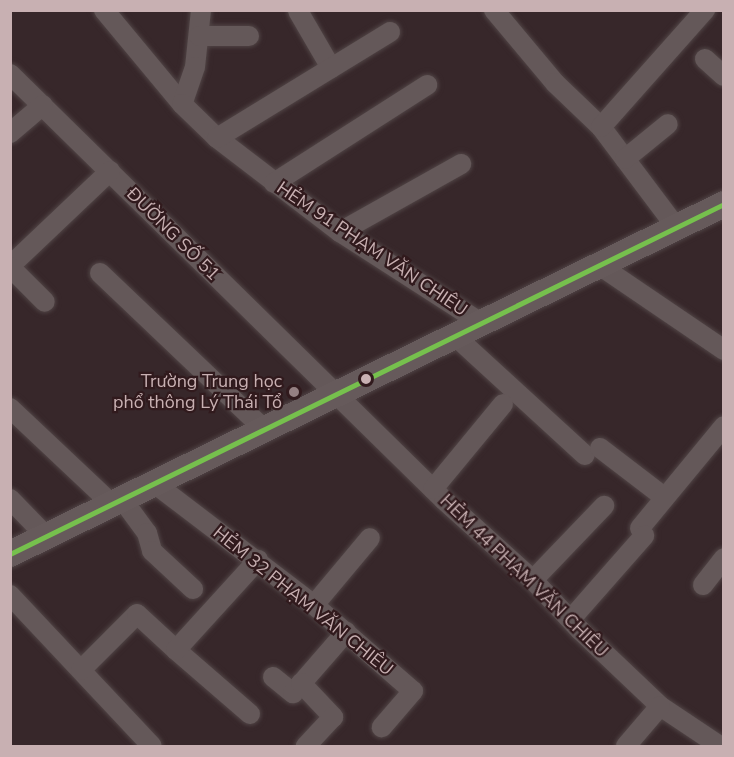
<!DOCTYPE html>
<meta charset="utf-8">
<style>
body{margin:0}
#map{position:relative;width:734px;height:757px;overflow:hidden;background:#37272a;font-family:"Nunito Sans",sans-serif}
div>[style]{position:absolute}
.roads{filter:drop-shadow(0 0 2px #504445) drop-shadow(0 0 2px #504445)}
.minor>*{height:20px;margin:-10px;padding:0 10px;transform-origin:10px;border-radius:10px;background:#645859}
.major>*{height:26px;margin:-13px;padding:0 13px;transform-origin:13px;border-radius:13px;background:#665a5b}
.bus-1>*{height:4.5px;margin:-2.25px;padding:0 2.25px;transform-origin:2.25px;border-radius:2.25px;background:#76c04d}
.dots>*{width:16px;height:16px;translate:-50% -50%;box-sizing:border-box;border:3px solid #311a1d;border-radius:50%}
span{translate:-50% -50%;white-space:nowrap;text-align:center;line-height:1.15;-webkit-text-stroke:4.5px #311a1d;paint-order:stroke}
.street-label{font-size:18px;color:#c8b0b2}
.poi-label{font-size:18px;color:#c8b0b2}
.right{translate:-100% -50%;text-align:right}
.frame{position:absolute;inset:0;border:12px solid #c8b0b2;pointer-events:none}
</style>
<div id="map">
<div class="roads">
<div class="minor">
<div style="left:104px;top:10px;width:122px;rotate:50.3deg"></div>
<div style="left:201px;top:10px;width:57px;rotate:96deg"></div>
<div style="left:195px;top:67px;width:39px;rotate:109deg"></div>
<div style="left:182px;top:104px;width:49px;rotate:44.2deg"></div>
<div style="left:217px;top:138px;width:155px;rotate:37.4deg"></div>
<div style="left:340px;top:232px;width:168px;rotate:32.8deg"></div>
<div style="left:494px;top:10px;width:95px;rotate:50.1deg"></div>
<div style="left:555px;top:83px;width:64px;rotate:43.7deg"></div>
<div style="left:601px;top:127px;width:125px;rotate:53.1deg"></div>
<div style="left:298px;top:11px;width:66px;rotate:59.9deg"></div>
<div style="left:199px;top:36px;width:50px"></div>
<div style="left:705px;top:59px;width:25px;rotate:42deg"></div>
<div style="left:10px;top:74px;width:608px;rotate:44.47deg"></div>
<div style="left:444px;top:500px;width:120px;rotate:42deg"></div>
<div style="left:533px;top:580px;width:69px;rotate:46.8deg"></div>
<div style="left:580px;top:630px;width:110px;rotate:43.5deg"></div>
<div style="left:660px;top:706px;width:72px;rotate:33.7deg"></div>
<div style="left:601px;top:127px;width:157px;rotate:-48.4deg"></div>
<div style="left:10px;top:133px;width:43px;rotate:-40.3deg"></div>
<div style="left:217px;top:138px;width:203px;rotate:-31.5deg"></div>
<div style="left:625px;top:159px;width:55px;rotate:-39.1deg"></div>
<div style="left:274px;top:183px;width:182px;rotate:-32.6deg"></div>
<div style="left:340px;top:232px;width:139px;rotate:-29.3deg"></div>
<div style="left:599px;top:265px;width:151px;rotate:34.2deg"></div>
<div style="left:10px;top:266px;width:138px;rotate:-43.5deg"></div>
<div style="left:10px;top:267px;width:49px;rotate:45deg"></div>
<div style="left:100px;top:273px;width:226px;rotate:43.6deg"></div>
<div style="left:455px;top:336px;width:176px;rotate:42.5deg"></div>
<div style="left:10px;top:408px;width:140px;rotate:43.3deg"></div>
<div style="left:600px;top:448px;width:81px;rotate:37.4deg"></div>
<div style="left:154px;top:483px;width:201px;rotate:37.3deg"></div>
<div style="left:314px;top:605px;width:131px;rotate:41deg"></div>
<div style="left:413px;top:691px;width:48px;rotate:130.7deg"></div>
<div style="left:433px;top:489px;width:110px;rotate:-50.5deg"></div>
<div style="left:10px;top:499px;width:52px;rotate:45.8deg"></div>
<div style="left:122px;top:499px;width:42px;rotate:53.7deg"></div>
<div style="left:147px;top:533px;width:19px;rotate:74deg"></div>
<div style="left:152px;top:551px;width:56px;rotate:42.8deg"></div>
<div style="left:640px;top:528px;width:132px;rotate:-50.5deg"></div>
<div style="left:533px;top:580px;width:103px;rotate:-46.2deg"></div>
<div style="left:703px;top:585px;width:34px;rotate:-52deg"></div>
<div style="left:10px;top:595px;width:207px;rotate:46.8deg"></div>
<div style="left:314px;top:605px;width:87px;rotate:-50.1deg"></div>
<div style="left:571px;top:619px;width:111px;rotate:-48.7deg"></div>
<div style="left:81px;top:670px;width:79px;rotate:-45deg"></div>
<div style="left:137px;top:614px;width:53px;rotate:42.7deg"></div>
<div style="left:273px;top:677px;width:26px;rotate:39deg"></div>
<div style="left:293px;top:693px;width:81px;rotate:-49deg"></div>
<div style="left:301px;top:683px;width:47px;rotate:46.7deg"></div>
<div style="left:333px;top:717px;width:40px;rotate:133deg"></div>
<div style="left:250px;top:714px;width:98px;rotate:-139.1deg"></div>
<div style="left:176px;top:650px;width:122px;rotate:-47.7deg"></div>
<div style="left:626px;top:746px;width:52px;rotate:-49.6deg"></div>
</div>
<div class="major">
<div style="left:10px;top:554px;width:795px;rotate:-26.11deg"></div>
</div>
</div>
<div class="bus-1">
<div style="left:10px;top:554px;width:795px;rotate:-26.11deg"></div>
</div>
<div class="dots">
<div style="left:366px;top:379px;background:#c8b0b2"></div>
<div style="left:294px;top:392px;background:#958082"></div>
</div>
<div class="street-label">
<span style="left:173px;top:234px;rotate:45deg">ĐƯỜNG SỐ 51</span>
<span style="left:372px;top:249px;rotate:34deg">HẺM 91 PHẠM VĂN CHIÊU</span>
<span style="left:524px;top:576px;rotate:44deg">HẺM 44 PHẠM VĂN CHIÊU</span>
<span style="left:303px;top:601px;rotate:39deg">HẺM 32 PHẠM VĂN CHIÊU</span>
</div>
<div class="poi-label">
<span class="right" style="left:282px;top:392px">Trường Trung học<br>phổ thông Lý Thái Tổ</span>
</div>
<div class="frame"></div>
</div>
